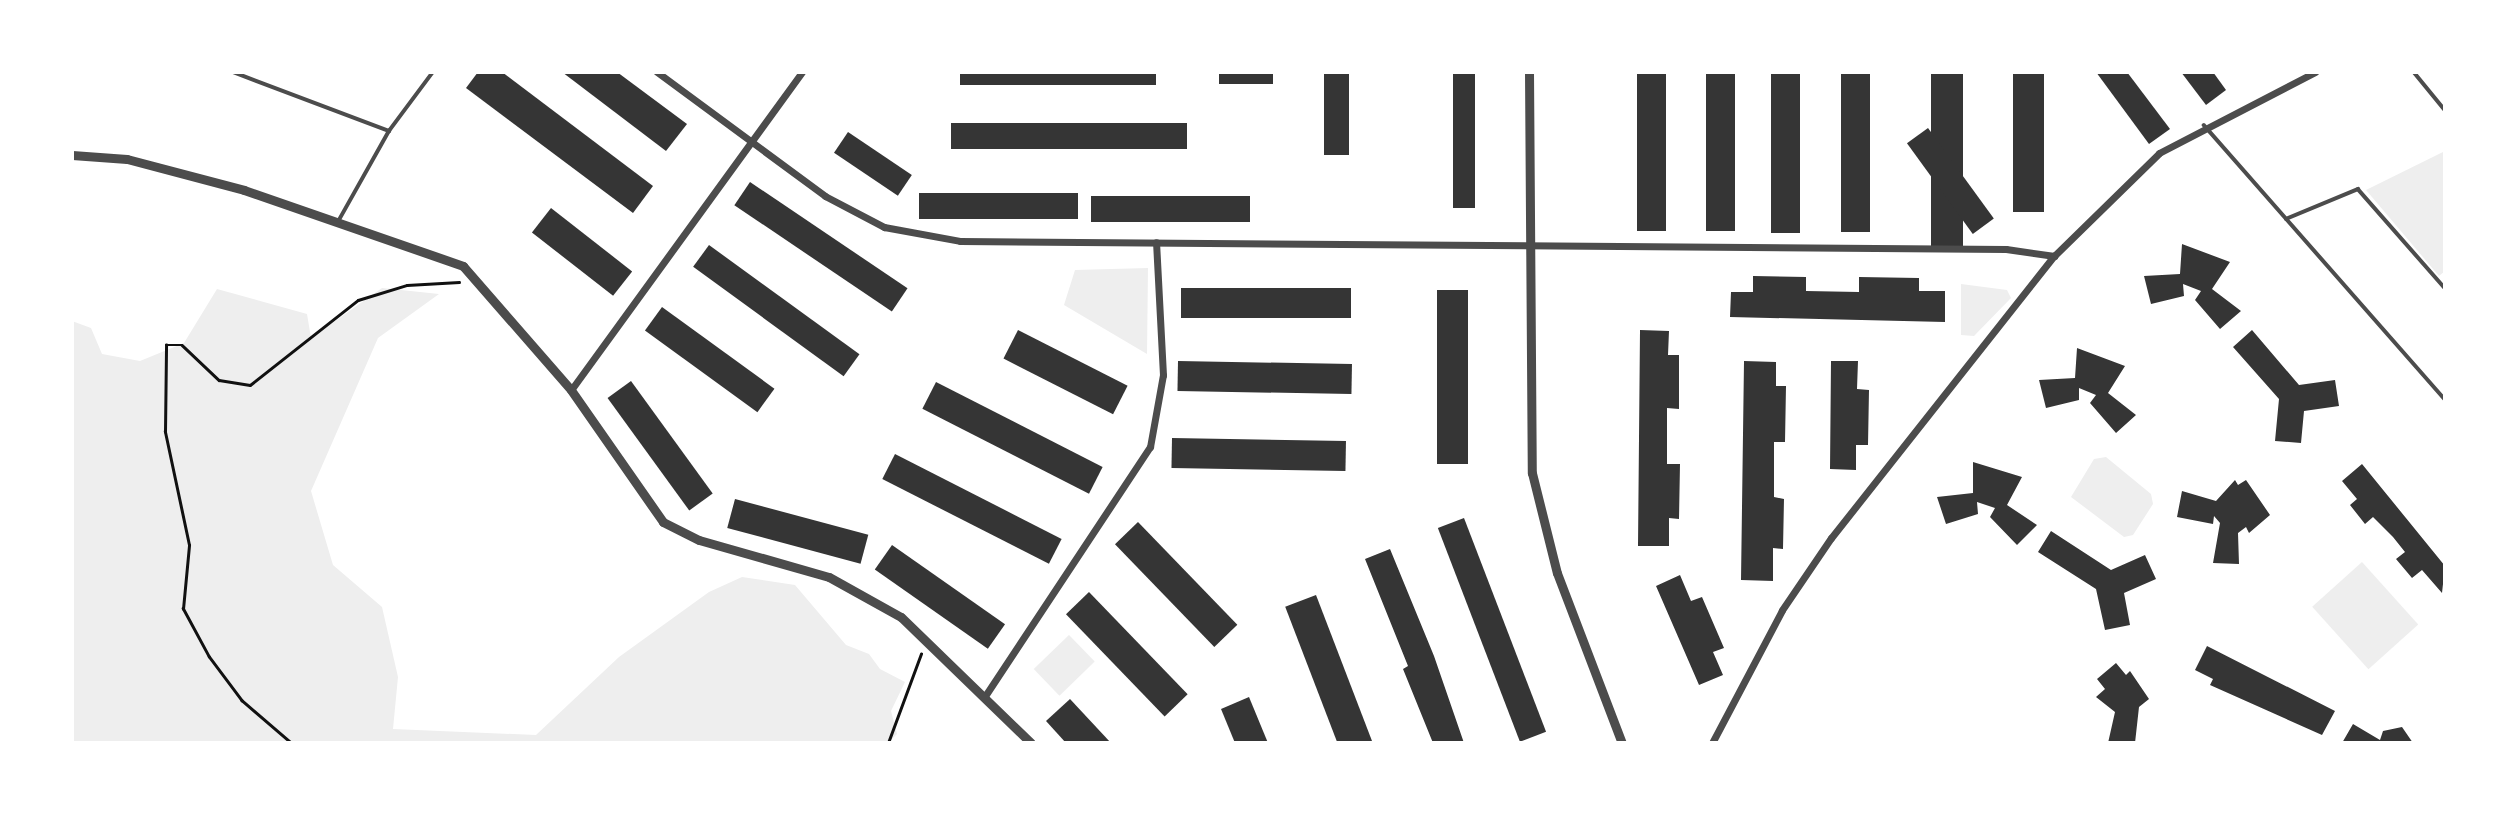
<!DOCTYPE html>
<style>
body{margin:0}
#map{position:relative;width:2517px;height:815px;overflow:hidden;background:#fff;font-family:"Work Sans",sans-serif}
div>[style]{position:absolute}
.green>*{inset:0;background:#eee;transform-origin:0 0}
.building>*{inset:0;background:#353535;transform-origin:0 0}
.path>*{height:2.5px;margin:-1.25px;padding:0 1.25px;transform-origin:1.25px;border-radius:1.25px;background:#111}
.service>*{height:3.5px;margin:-1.75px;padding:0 1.75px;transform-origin:1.75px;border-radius:1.75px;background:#4c4c4c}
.minor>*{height:7px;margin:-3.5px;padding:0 3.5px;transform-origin:3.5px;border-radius:3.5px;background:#4c4c4c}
.tertiary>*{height:9px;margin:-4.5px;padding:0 4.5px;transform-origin:4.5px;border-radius:4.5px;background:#4c4c4c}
span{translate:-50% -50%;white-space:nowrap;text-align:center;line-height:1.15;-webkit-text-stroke:6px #fff;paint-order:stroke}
.frame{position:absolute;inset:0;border:74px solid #fff;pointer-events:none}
</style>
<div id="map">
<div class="green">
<div style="clip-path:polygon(2445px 151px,2445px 271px,2439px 276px,2366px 190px)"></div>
<div style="clip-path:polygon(1148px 268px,1147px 354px,1064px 305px,1075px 270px)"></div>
<div style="clip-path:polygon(1961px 284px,2007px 290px,2011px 298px,1974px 336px,1961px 335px)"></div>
<div style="clip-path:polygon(382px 288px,439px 294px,378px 338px,311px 491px,333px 565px,382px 607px,398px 677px,393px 729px,536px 735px,619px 657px,709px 592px,742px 577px,795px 585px,846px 645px,869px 654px,880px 669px,905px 682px,891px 711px,897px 734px,888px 743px,72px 743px,72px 321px,91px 328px,102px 354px,140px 361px,184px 343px,217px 289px,307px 314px,311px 338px)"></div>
<div style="clip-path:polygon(2106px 457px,2151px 494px,2153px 504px,2133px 535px,2124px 537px,2071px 497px,2094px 459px)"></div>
<div style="left:2362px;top:562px;width:84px;height:67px;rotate:48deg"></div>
<div style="left:1069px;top:635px;width:37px;height:49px;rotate:46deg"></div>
</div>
<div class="building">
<div style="clip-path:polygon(478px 72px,502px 72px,653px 186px,633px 213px,466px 88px)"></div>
<div style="clip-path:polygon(562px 72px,617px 72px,687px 124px,666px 151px)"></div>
<div style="left:960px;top:72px;width:196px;height:13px"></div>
<div style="left:1219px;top:72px;width:54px;height:12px"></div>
<div style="left:1324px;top:72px;width:25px;height:83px"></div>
<div style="left:1453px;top:72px;width:22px;height:136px"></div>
<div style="left:1637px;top:72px;width:29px;height:159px"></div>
<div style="left:1706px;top:72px;width:29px;height:159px"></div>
<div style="left:1771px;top:72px;width:29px;height:161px"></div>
<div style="left:1841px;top:72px;width:29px;height:160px"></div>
<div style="left:1931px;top:72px;width:32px;height:177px"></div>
<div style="left:2013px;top:72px;width:31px;height:140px"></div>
<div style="clip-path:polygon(2096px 72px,2127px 72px,2170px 129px,2149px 144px)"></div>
<div style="clip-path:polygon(2181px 72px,2213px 72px,2226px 90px,2206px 105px)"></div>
<div style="left:951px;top:123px;width:236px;height:26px"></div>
<div style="left:1928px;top:128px;width:112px;height:26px;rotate:54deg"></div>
<div style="left:848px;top:132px;width:77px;height:25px;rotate:34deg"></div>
<div style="left:750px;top:182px;width:190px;height:28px;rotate:34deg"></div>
<div style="left:1078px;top:193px;width:26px;height:159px;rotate:90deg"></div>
<div style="left:1091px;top:196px;width:159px;height:26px"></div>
<div style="left:551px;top:208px;width:103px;height:31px;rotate:38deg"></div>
<div style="clip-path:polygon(2182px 244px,2230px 262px,2212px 289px,2241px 311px,2220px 329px,2195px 300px,2201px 291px,2183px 284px,2184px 296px,2151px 304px,2144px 276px,2180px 274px)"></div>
<div style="left:709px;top:245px;width:186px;height:27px;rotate:36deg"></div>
<div style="clip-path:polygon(1753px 276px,1806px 277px,1806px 291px,1859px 292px,1859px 277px,1919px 278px,1919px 291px,1945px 291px,1945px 322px,1730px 317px,1731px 292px,1753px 292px)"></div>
<div style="left:1181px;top:288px;width:170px;height:30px"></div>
<div style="left:1437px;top:290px;width:31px;height:174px"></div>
<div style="left:662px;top:307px;width:139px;height:29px;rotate:36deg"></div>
<div style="left:1018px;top:330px;width:123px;height:32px;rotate:27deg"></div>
<div style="clip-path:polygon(1640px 330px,1669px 331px,1668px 355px,1679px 355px,1679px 409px,1667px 408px,1667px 464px,1680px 464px,1679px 519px,1669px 518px,1669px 546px,1638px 546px)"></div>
<div style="clip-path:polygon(2252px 330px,2299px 385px,2335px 380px,2339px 406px,2304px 411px,2301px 443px,2275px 441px,2279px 399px,2233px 347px)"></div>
<div style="clip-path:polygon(2077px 348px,2125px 366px,2108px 393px,2136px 415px,2116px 433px,2090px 403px,2096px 395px,2079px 388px,2079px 400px,2046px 408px,2039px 380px,2075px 378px)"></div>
<div style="left:1178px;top:361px;width:174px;height:30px;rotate:1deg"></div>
<div style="clip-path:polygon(1744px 361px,1776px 362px,1776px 386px,1786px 386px,1785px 442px,1774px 442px,1774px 497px,1784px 499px,1783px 549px,1773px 548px,1773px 581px,1741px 580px)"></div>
<div style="clip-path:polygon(1831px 361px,1858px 361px,1857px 389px,1869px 390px,1868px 445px,1856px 445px,1856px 470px,1830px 469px)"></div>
<div style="left:631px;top:381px;width:139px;height:29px;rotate:54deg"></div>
<div style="left:936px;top:382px;width:187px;height:30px;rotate:27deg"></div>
<div style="left:1172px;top:438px;width:174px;height:30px;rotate:1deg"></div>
<div style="left:895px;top:454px;width:187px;height:28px;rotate:27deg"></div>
<div style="clip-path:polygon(1973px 462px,2022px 477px,2007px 505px,2037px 525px,2017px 545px,1990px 517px,1995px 508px,1977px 502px,1978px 514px,1946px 524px,1937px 497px,1973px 493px)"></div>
<div style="clip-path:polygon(2362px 464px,2445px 566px,2442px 593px,2422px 570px,2412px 578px,2396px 559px,2405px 552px,2393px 537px,2373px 517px,2365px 524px,2350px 505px,2357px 499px,2342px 481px)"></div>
<div style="clip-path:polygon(2235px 480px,2238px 485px,2246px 480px,2270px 515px,2249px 533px,2246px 527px,2238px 533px,2239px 564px,2213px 563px,2220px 523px,2214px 516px,2213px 524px,2177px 517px,2182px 491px,2216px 501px)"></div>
<div style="left:735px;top:499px;width:138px;height:30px;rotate:15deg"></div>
<div style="left:1464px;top:518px;width:229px;height:28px;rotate:69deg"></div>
<div style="left:1138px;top:522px;width:143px;height:32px;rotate:46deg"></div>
<div style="clip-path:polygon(2051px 531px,2111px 570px,2145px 555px,2156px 579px,2124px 593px,2130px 625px,2105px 630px,2096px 589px,2038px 552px)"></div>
<div style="left:892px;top:545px;width:138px;height:30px;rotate:35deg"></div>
<div style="clip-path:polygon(1390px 549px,1434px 656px,1464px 743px,1433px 743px,1403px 669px,1408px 666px,1365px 559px)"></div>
<div style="clip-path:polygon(1680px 575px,1691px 601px,1702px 597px,1724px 648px,1713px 652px,1723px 675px,1699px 685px,1656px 586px)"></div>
<div style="left:1089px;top:592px;width:142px;height:32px;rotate:46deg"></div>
<div style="left:1316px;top:595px;width:159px;height:33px;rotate:69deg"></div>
<div style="clip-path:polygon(2207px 646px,2335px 711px,2322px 735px,2210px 685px,2213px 679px,2195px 670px)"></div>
<div style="clip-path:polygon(2116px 663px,2126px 675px,2130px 671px,2149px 699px,2139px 707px,2135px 743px,2108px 743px,2115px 712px,2096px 697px,2105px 689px,2097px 679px)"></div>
<div style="clip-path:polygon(1249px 697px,1268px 743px,1235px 743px,1221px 709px)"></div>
<div style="clip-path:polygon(1070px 699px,1111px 743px,1066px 743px,1046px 721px)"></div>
<div style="clip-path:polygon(2353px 724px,2380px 740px,2383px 731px,2402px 727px,2413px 743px,2342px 743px)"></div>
</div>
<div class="path">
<div style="left:291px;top:743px;width:65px;rotate:-139.4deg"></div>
<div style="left:242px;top:701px;width:55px;rotate:-126.9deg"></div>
<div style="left:209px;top:657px;width:55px;rotate:-118.4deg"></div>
<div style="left:183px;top:609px;width:64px;rotate:-84.6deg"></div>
<div style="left:189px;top:545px;width:116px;rotate:-102deg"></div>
<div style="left:165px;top:432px;width:87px;rotate:-89.3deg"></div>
<div style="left:166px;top:345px;width:16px"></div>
<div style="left:182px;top:345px;width:51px;rotate:43.4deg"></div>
<div style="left:219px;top:380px;width:31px;rotate:9deg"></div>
<div style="left:250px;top:385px;width:137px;rotate:-38.2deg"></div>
<div style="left:358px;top:300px;width:51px;rotate:-17deg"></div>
<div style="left:407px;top:285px;width:52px;rotate:-3.3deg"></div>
<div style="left:888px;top:743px;width:95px;rotate:-69.7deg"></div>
</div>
<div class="service">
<div style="left:233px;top:72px;width:167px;rotate:20.7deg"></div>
<div style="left:2414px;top:72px;width:49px;rotate:50.8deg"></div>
<div style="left:2204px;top:125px;width:365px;rotate:48.7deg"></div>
<div style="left:2286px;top:219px;width:78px;rotate:-22.6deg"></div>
<div style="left:2358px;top:189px;width:132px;rotate:48.7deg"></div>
<div style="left:339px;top:220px;width:102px;rotate:-60.7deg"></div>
<div style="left:389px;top:131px;width:74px;rotate:-53.3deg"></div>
</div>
<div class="minor">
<div style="left:657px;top:72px;width:209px;rotate:36.4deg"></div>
<div style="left:825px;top:196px;width:67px;rotate:27.7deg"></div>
<div style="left:884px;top:227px;width:77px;rotate:10.4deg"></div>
<div style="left:960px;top:241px;width:1046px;rotate:0.44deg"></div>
<div style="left:2006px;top:249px;width:49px;rotate:8.3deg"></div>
<div style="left:571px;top:390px;width:393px;rotate:-54deg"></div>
<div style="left:985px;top:696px;width:299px;rotate:-56.5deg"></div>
<div style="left:1150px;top:447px;width:73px;rotate:-79.8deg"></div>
<div style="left:1163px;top:375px;width:133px;rotate:-93deg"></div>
<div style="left:1712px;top:743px;width:150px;rotate:-62.2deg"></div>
<div style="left:1782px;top:610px;width:87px;rotate:-55.8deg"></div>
<div style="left:1831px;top:538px;width:360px;rotate:-51.7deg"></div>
<div style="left:2054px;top:256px;width:147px;rotate:-44.4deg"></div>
<div style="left:2159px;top:153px;width:176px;rotate:-27.4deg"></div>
</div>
<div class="tertiary">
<div style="left:1529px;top:72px;width:401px;rotate:89.6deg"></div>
<div style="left:1532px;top:473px;width:103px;rotate:76deg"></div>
<div style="left:1557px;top:573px;width:182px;rotate:69.1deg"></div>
<div style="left:72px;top:155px;width:55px;rotate:4.2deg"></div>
<div style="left:127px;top:159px;width:121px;rotate:14.8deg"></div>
<div style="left:244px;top:190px;width:232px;rotate:19.1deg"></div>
<div style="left:463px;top:266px;width:164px;rotate:48.9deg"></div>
<div style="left:571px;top:390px;width:161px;rotate:55.1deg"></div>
<div style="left:663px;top:522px;width:40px;rotate:26.6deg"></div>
<div style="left:699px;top:540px;width:135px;rotate:15.9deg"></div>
<div style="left:829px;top:577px;width:82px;rotate:29.1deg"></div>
<div style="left:901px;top:617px;width:181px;rotate:44.1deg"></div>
</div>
<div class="frame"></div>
</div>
